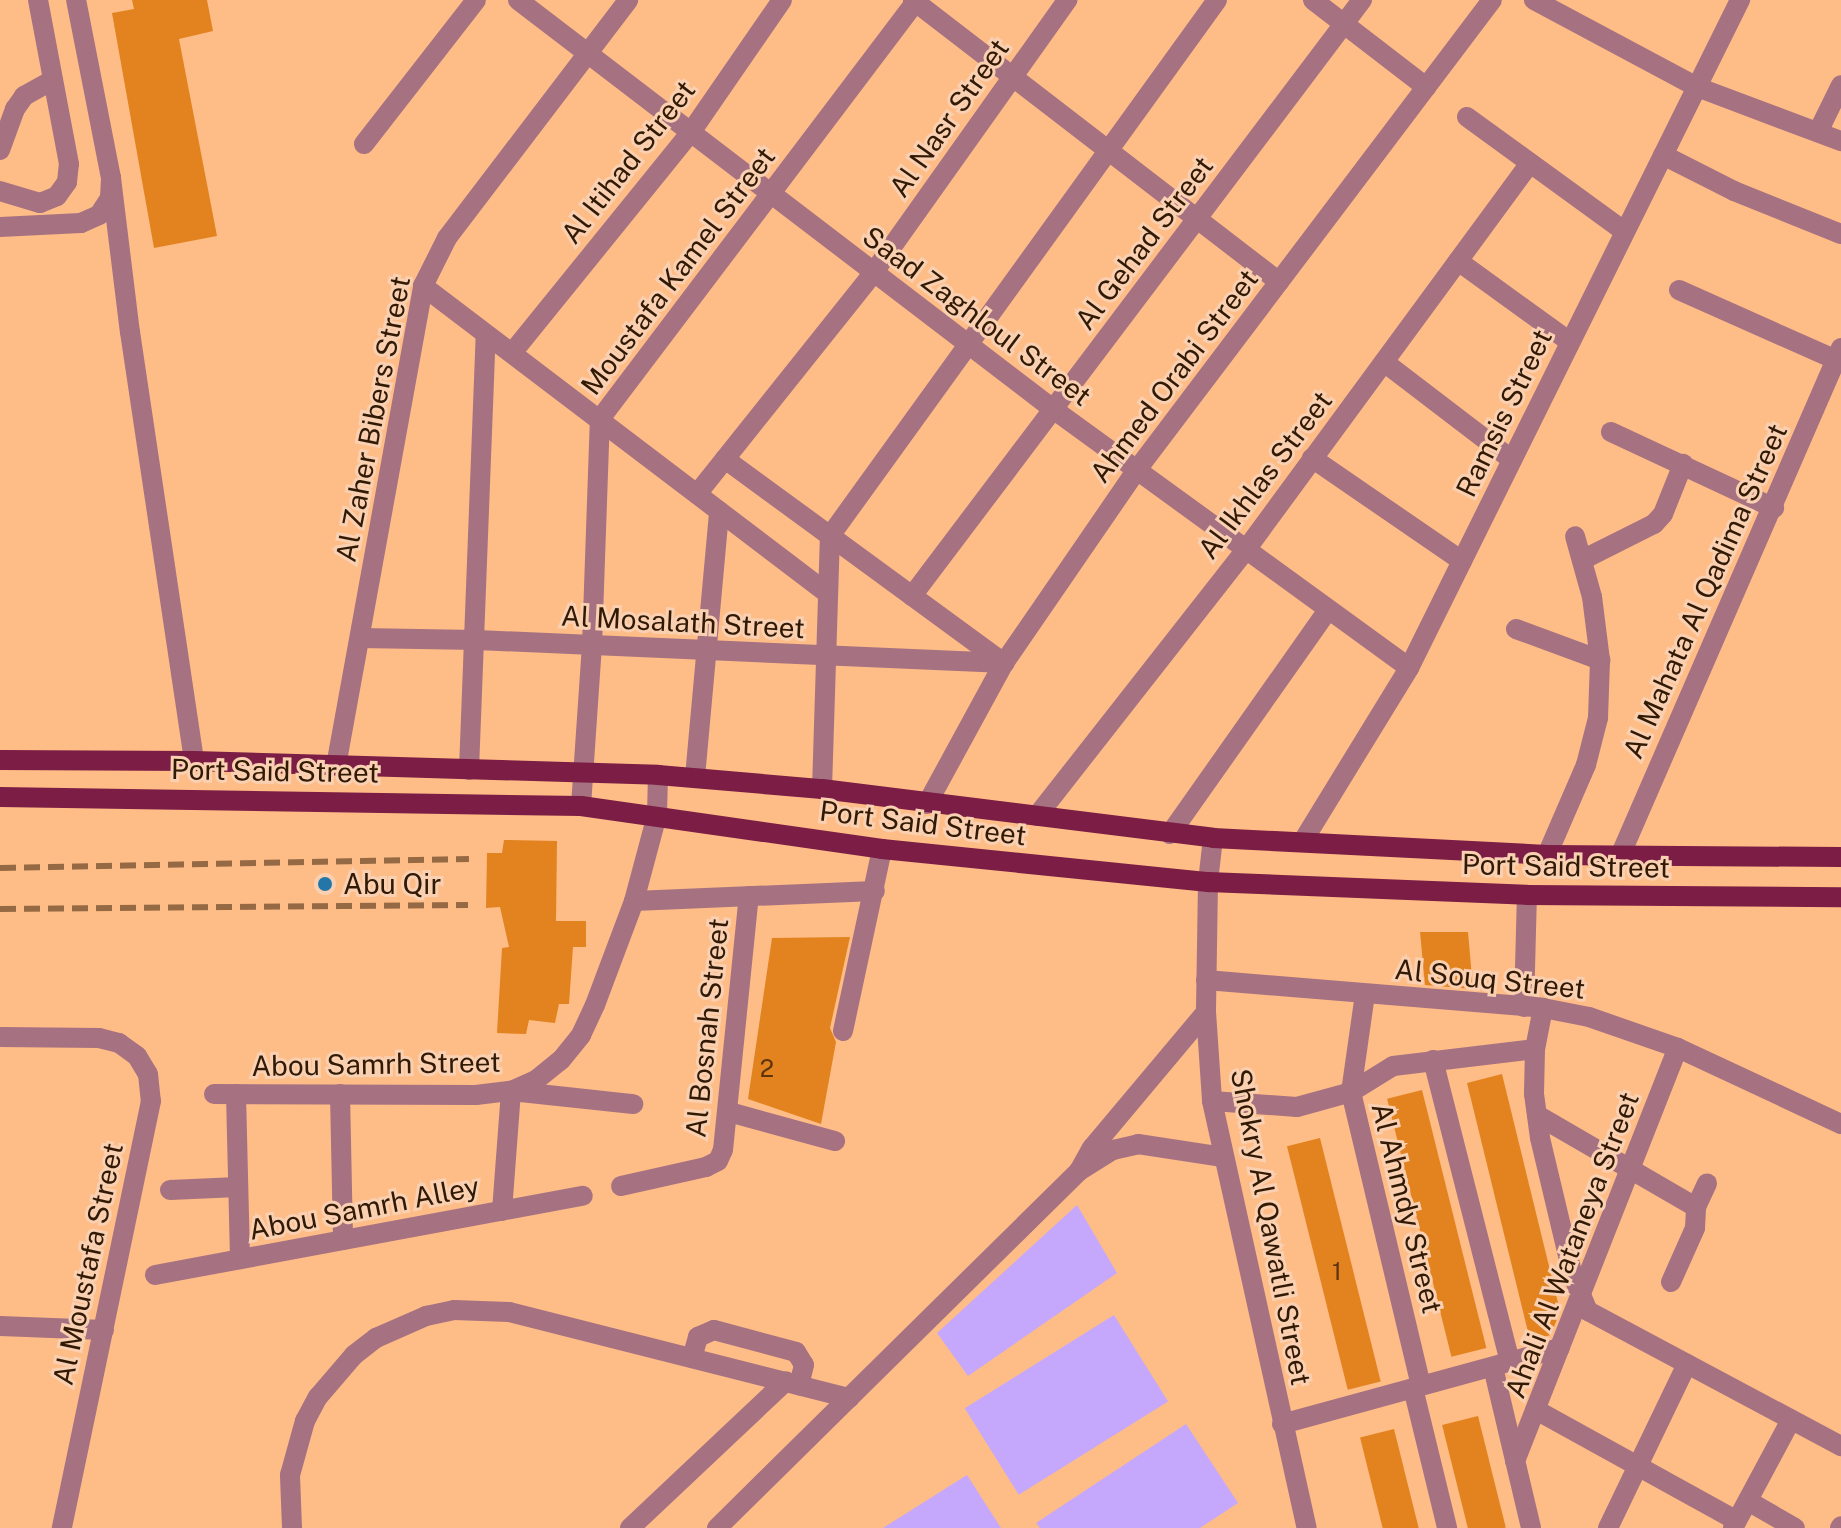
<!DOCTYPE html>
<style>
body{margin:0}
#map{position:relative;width:1841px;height:1528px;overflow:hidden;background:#febc87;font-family:"Public Sans",sans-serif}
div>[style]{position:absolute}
.green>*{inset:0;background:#c5a8fb;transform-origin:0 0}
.building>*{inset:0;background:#e3831f;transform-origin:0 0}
.minor>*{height:20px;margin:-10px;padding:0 10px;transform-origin:10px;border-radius:10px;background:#a67181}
.major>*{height:20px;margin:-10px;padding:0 10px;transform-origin:10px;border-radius:10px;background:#7b1d45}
.rail>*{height:6px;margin-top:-3px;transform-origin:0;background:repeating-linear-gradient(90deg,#956944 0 16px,transparent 0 24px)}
.dots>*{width:22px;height:22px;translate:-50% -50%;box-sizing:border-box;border:4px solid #f9d0b1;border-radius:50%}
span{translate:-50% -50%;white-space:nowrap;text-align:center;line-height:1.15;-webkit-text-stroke:6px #f9d0b1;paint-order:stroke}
.number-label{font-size:24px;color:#5e340b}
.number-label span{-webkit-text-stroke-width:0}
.street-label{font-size:28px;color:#311904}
.poi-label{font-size:28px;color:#311904}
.left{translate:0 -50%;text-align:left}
</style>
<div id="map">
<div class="green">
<div style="clip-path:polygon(1077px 1205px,1117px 1273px,968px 1376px,937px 1333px)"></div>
<div style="left:1114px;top:1315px;width:102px;height:176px;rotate:58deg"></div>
<div style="clip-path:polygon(1186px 1424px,1238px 1503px,1200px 1528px,1040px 1528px,1036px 1523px)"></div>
<div style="clip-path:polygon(967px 1475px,1001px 1528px,883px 1528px)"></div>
</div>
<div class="building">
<div style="clip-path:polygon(132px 0,207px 0,213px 31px,179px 39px,217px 236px,154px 248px,112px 13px,134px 9px)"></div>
<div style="clip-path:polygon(504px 840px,557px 841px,556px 921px,586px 921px,586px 947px,573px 947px,569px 1004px,559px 1004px,555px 1023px,529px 1020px,526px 1034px,497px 1033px,502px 948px,509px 947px,500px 907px,486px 908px,487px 853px,502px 853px)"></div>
<div style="clip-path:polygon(1420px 932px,1468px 932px,1473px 989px,1425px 985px)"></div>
<div style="clip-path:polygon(850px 937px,830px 1028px,836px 1042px,821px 1124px,748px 1099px,772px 938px)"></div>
<div style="clip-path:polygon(1502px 1074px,1560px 1311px,1551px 1335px,1530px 1340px,1467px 1083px)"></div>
<div style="left:1422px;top:1090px;width:266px;height:36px;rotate:76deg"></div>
<div style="left:1320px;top:1138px;width:251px;height:34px;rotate:76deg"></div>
<div style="left:1478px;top:1416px;width:115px;height:37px;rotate:76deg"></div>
<div style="left:1394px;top:1429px;width:102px;height:35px;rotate:76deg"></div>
</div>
<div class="minor">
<div style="left:518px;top:0;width:673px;rotate:37.4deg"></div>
<div style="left:1053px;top:409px;width:440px;rotate:36deg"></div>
<div style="left:913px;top:0;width:462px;rotate:37.6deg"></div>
<div style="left:1313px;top:0;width:143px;rotate:37.6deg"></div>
<div style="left:1534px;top:0;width:185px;rotate:28.1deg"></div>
<div style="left:1697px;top:87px;width:154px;rotate:20.6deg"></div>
<div style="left:1467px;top:117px;width:195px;rotate:36deg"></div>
<div style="left:1818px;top:132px;width:52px;rotate:-63.9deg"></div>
<div style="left:364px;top:144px;width:182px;rotate:-52.1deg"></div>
<div style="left:0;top:150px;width:44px;rotate:-69.9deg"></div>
<div style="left:15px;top:109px;width:16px;rotate:-55deg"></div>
<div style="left:24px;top:96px;width:33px;rotate:-29deg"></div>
<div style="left:1663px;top:155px;width:80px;rotate:26.9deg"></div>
<div style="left:1734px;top:191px;width:115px;rotate:21.9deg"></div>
<div style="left:111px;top:178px;width:155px;rotate:83deg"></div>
<div style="left:130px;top:332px;width:434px;rotate:81.5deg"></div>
<div style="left:0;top:191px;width:42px;rotate:16.7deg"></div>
<div style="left:40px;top:203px;width:18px;rotate:-22deg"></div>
<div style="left:57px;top:196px;width:17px;rotate:-54deg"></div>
<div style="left:67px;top:182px;width:18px;rotate:-84deg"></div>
<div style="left:69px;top:164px;width:167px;rotate:-100.7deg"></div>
<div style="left:0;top:227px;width:81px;rotate:-2.8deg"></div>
<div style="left:81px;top:223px;width:20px;rotate:-24deg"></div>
<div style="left:99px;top:215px;width:20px;rotate:-57deg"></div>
<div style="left:110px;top:198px;width:20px;rotate:-87deg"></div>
<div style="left:111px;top:178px;width:181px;rotate:-101.1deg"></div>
<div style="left:1458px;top:261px;width:138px;rotate:35.9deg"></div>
<div style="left:423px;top:286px;width:507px;rotate:37.23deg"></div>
<div style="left:1679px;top:290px;width:172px;rotate:24deg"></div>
<div style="left:512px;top:353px;width:284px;rotate:-51deg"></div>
<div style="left:691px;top:132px;width:160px;rotate:-55.4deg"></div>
<div style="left:1384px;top:362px;width:161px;rotate:37.4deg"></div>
<div style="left:1611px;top:432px;width:180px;rotate:25deg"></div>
<div style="left:1312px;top:458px;width:182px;rotate:34.5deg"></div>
<div style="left:725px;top:459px;width:346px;rotate:36.2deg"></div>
<div style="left:697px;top:494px;width:284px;rotate:-51.4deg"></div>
<div style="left:874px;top:272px;width:334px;rotate:-54.6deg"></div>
<div style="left:1582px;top:560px;width:80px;rotate:-26.6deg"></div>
<div style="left:1654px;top:524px;width:13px;rotate:-48deg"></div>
<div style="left:1663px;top:514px;width:54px;rotate:-68.2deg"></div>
<div style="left:912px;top:596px;width:747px;rotate:-52.95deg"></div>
<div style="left:1516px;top:629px;width:90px;rotate:20.3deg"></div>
<div style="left:360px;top:638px;width:117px;rotate:1deg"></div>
<div style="left:477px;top:640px;width:528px;rotate:2.5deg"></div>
<div style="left:336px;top:766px;width:488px;rotate:-79.7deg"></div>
<div style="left:423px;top:286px;width:54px;rotate:-63.4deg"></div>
<div style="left:447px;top:238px;width:299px;rotate:-52.7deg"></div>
<div style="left:469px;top:770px;width:433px;rotate:-87.8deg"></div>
<div style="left:695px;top:777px;width:267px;rotate:-84.8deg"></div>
<div style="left:822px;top:789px;width:253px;rotate:-88.2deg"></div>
<div style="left:830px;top:536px;width:661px;rotate:-54.17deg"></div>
<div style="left:927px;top:804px;width:161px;rotate:-61.4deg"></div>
<div style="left:1004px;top:663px;width:233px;rotate:-55.5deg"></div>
<div style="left:1136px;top:471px;width:590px;rotate:-52.92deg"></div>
<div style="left:581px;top:806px;width:161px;rotate:-86.1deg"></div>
<div style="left:592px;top:645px;width:226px;rotate:-88deg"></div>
<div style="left:600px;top:419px;width:525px;rotate:-52.89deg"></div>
<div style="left:1037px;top:816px;width:337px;rotate:-51.9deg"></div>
<div style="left:1245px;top:551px;width:481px;rotate:-53.7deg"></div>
<div style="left:1170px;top:834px;width:274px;rotate:-54.8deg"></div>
<div style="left:1213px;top:838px;width:44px;rotate:96.5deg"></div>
<div style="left:1208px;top:882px;width:130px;rotate:90.9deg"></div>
<div style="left:1206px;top:1012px;width:89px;rotate:86.1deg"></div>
<div style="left:1212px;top:1101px;width:437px;rotate:77.5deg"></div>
<div style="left:1303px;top:841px;width:203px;rotate:-58.5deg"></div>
<div style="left:1409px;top:668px;width:746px;rotate:-63.64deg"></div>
<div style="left:1547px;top:855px;width:98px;rotate:-66.6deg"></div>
<div style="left:1586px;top:765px;width:49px;rotate:-75.7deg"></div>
<div style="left:1598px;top:718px;width:58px;rotate:-88deg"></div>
<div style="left:1600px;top:660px;width:64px;rotate:-97.2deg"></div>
<div style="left:1592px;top:597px;width:63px;rotate:-105.6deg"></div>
<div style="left:1620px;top:856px;width:554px;rotate:-66.49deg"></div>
<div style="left:634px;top:901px;width:241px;rotate:-2.4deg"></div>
<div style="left:1206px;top:980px;width:338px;rotate:4.7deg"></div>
<div style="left:1543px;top:1008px;width:47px;rotate:11.1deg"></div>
<div style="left:1589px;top:1017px;width:94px;rotate:19.2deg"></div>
<div style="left:1678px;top:1048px;width:180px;rotate:25deg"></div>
<div style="left:1365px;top:994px;width:99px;rotate:98.1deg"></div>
<div style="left:1351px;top:1092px;width:302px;rotate:76.6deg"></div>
<div style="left:1524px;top:1007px;width:112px;rotate:-88.5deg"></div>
<div style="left:1543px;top:1008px;width:42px;rotate:101deg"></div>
<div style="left:1535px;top:1049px;width:45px;rotate:91.3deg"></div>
<div style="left:1534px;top:1094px;width:44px;rotate:82.2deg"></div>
<div style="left:1540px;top:1138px;width:142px;rotate:76.6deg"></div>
<div style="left:1573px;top:1276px;width:38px;rotate:67deg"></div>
<div style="left:1588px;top:1311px;width:287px;rotate:28.1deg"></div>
<div style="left:843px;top:1031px;width:186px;rotate:-77.9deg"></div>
<div style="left:0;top:1037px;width:99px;rotate:0.6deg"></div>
<div style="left:99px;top:1038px;width:21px;rotate:14deg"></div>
<div style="left:119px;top:1043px;width:22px;rotate:36deg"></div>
<div style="left:137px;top:1056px;width:21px;rotate:59deg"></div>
<div style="left:148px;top:1074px;width:27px;rotate:84deg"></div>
<div style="left:151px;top:1101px;width:436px;rotate:101.8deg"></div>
<div style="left:1433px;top:1060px;width:312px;rotate:75.7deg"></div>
<div style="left:214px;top:1094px;width:262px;rotate:0.2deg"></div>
<div style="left:476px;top:1095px;width:35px;rotate:-7deg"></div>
<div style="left:511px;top:1091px;width:27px;rotate:-24deg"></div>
<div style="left:536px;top:1080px;width:32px;rotate:-39deg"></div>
<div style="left:561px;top:1060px;width:32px;rotate:-51deg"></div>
<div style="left:581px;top:1035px;width:33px;rotate:-65deg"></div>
<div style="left:595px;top:1005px;width:111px;rotate:-69.4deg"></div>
<div style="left:634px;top:901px;width:89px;rotate:-75deg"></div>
<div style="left:657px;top:815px;width:40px;rotate:-88.6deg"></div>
<div style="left:236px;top:1094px;width:165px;rotate:88.6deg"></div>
<div style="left:340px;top:1094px;width:146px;rotate:88.8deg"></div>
<div style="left:1212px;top:1101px;width:85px;rotate:4deg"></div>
<div style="left:1297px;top:1107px;width:56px;rotate:-15.5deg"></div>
<div style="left:1351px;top:1092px;width:49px;rotate:-31.8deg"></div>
<div style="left:1393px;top:1066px;width:143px;rotate:-6.8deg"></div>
<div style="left:729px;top:1112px;width:110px;rotate:15.3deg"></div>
<div style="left:1537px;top:1115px;width:184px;rotate:30.1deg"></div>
<div style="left:1079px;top:1171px;width:26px;rotate:-61deg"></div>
<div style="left:1092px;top:1148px;width:177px;rotate:-50deg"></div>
<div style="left:621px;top:1186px;width:87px;rotate:-12.6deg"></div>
<div style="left:706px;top:1167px;width:13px;rotate:-27deg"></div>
<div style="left:718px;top:1161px;width:12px;rotate:-66deg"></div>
<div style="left:723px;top:1150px;width:255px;rotate:-84.2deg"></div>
<div style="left:170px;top:1190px;width:68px;rotate:-2.5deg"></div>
<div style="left:502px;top:1211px;width:120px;rotate:-85.7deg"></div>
<div style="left:511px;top:1091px;width:123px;rotate:6.1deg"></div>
<div style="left:155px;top:1275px;width:435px;rotate:-10.5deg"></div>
<div style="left:1671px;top:1282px;width:59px;rotate:-66deg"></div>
<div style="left:1695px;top:1228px;width:21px;rotate:-87deg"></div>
<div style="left:1696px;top:1207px;width:26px;rotate:-65deg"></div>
<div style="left:0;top:1326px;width:104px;rotate:2.2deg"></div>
<div style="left:692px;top:1358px;width:22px;rotate:-74deg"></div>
<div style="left:698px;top:1337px;width:17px;rotate:-24deg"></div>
<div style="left:714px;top:1330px;width:85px;rotate:15deg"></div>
<div style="left:796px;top:1352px;width:15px;rotate:58deg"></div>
<div style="left:804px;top:1365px;width:21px;rotate:104deg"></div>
<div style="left:1493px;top:1367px;width:165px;rotate:76.7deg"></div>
<div style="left:1413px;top:1388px;width:144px;rotate:76.3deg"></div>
<div style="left:1538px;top:1411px;width:227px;rotate:28.9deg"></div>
<div style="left:1282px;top:1424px;width:288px;rotate:-15.3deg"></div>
<div style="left:1515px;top:1461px;width:444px;rotate:-68.5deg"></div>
<div style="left:1748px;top:1501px;width:54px;rotate:29.9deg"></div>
<div style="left:292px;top:1528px;width:53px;rotate:-92.2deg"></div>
<div style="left:290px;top:1475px;width:56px;rotate:-74.5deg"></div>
<div style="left:305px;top:1421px;width:27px;rotate:-62deg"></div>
<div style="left:318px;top:1397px;width:55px;rotate:-49.4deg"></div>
<div style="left:354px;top:1355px;width:28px;rotate:-38deg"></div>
<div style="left:376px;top:1338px;width:55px;rotate:-23.7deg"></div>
<div style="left:426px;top:1316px;width:29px;rotate:-12deg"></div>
<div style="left:454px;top:1310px;width:55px;rotate:2.1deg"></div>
<div style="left:509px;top:1312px;width:351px;rotate:14.2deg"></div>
<div style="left:630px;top:1528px;width:214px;rotate:-43.3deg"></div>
<div style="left:717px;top:1528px;width:508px;rotate:-44.6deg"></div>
<div style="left:1079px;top:1171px;width:40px;rotate:-32deg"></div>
<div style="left:1113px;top:1150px;width:26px;rotate:-13deg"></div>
<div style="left:1138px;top:1144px;width:86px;rotate:8.7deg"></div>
<div style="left:1608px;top:1528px;width:182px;rotate:-64.3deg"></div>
<div style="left:1733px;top:1528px;width:123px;rotate:-61.8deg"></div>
<div style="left:1840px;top:1528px;width:2px;rotate:-63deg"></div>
</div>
<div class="major">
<div style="left:0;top:760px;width:194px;rotate:0.3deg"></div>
<div style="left:194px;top:761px;width:464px;rotate:1.7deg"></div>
<div style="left:658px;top:775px;width:165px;rotate:4.9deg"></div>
<div style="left:822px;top:789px;width:394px;rotate:7.1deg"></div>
<div style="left:1213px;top:838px;width:334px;rotate:2.9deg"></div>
<div style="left:1547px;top:855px;width:294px;rotate:0.4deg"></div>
<div style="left:0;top:797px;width:581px;rotate:0.89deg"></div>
<div style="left:581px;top:806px;width:304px;rotate:8.1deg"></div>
<div style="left:882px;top:849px;width:328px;rotate:5.8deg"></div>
<div style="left:1208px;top:882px;width:319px;rotate:2.3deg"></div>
<div style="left:1527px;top:895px;width:314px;rotate:0.4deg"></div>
</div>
<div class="rail">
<div style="left:0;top:868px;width:469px;rotate:-1.1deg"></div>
<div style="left:0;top:909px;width:468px;rotate:-0.5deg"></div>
</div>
<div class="dots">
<div style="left:325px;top:884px;background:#2376a7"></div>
</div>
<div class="number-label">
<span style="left:767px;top:1069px">2</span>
<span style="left:1337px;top:1272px">1</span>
</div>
<div class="street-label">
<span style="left:949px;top:118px;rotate:-55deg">Al Nasr Street</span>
<span style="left:628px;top:162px;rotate:-52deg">Al Itihad Street</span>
<span style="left:1144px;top:243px;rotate:-53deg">Al Gehad Street</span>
<span style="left:678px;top:271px;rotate:-53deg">Moustafa Kamel Street</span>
<span style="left:977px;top:316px;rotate:37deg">Saad Zaghloul Street</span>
<span style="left:1174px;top:376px;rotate:-53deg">Ahmed Orabi Street</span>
<span style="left:1504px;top:413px;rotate:-64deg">Ramsis Street</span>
<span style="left:373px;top:419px;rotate:-79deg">Al Zaher Bibers Street</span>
<span style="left:1265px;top:475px;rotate:-53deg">Al Ikhlas Street</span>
<span style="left:1705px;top:591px;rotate:-66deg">Al Mahata Al Qadima Street</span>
<span style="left:683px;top:622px;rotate:3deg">Al Mosalath Street</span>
<span style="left:275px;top:771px;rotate:1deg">Port Said Street</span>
<span style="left:923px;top:823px;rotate:7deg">Port Said Street</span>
<span style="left:1566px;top:866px;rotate:1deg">Port Said Street</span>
<span style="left:1490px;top:979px;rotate:6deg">Al Souq Street</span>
<span style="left:707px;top:1028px;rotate:-84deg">Al Bosnah Street</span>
<span style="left:376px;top:1064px;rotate:-1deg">Abou Samrh Street</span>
<span style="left:364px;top:1208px;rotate:-11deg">Abou Samrh Alley</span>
<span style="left:1407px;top:1208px;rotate:76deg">Al Ahmdy Street</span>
<span style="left:1271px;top:1227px;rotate:79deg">Shokry Al Qawatli Street</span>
<span style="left:1572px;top:1245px;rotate:-69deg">Ahali Al Wataneya Street</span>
<span style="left:88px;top:1264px;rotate:-78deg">Al Moustafa Street</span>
</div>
<div class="poi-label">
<span class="left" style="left:343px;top:884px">Abu Qir</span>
</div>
</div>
